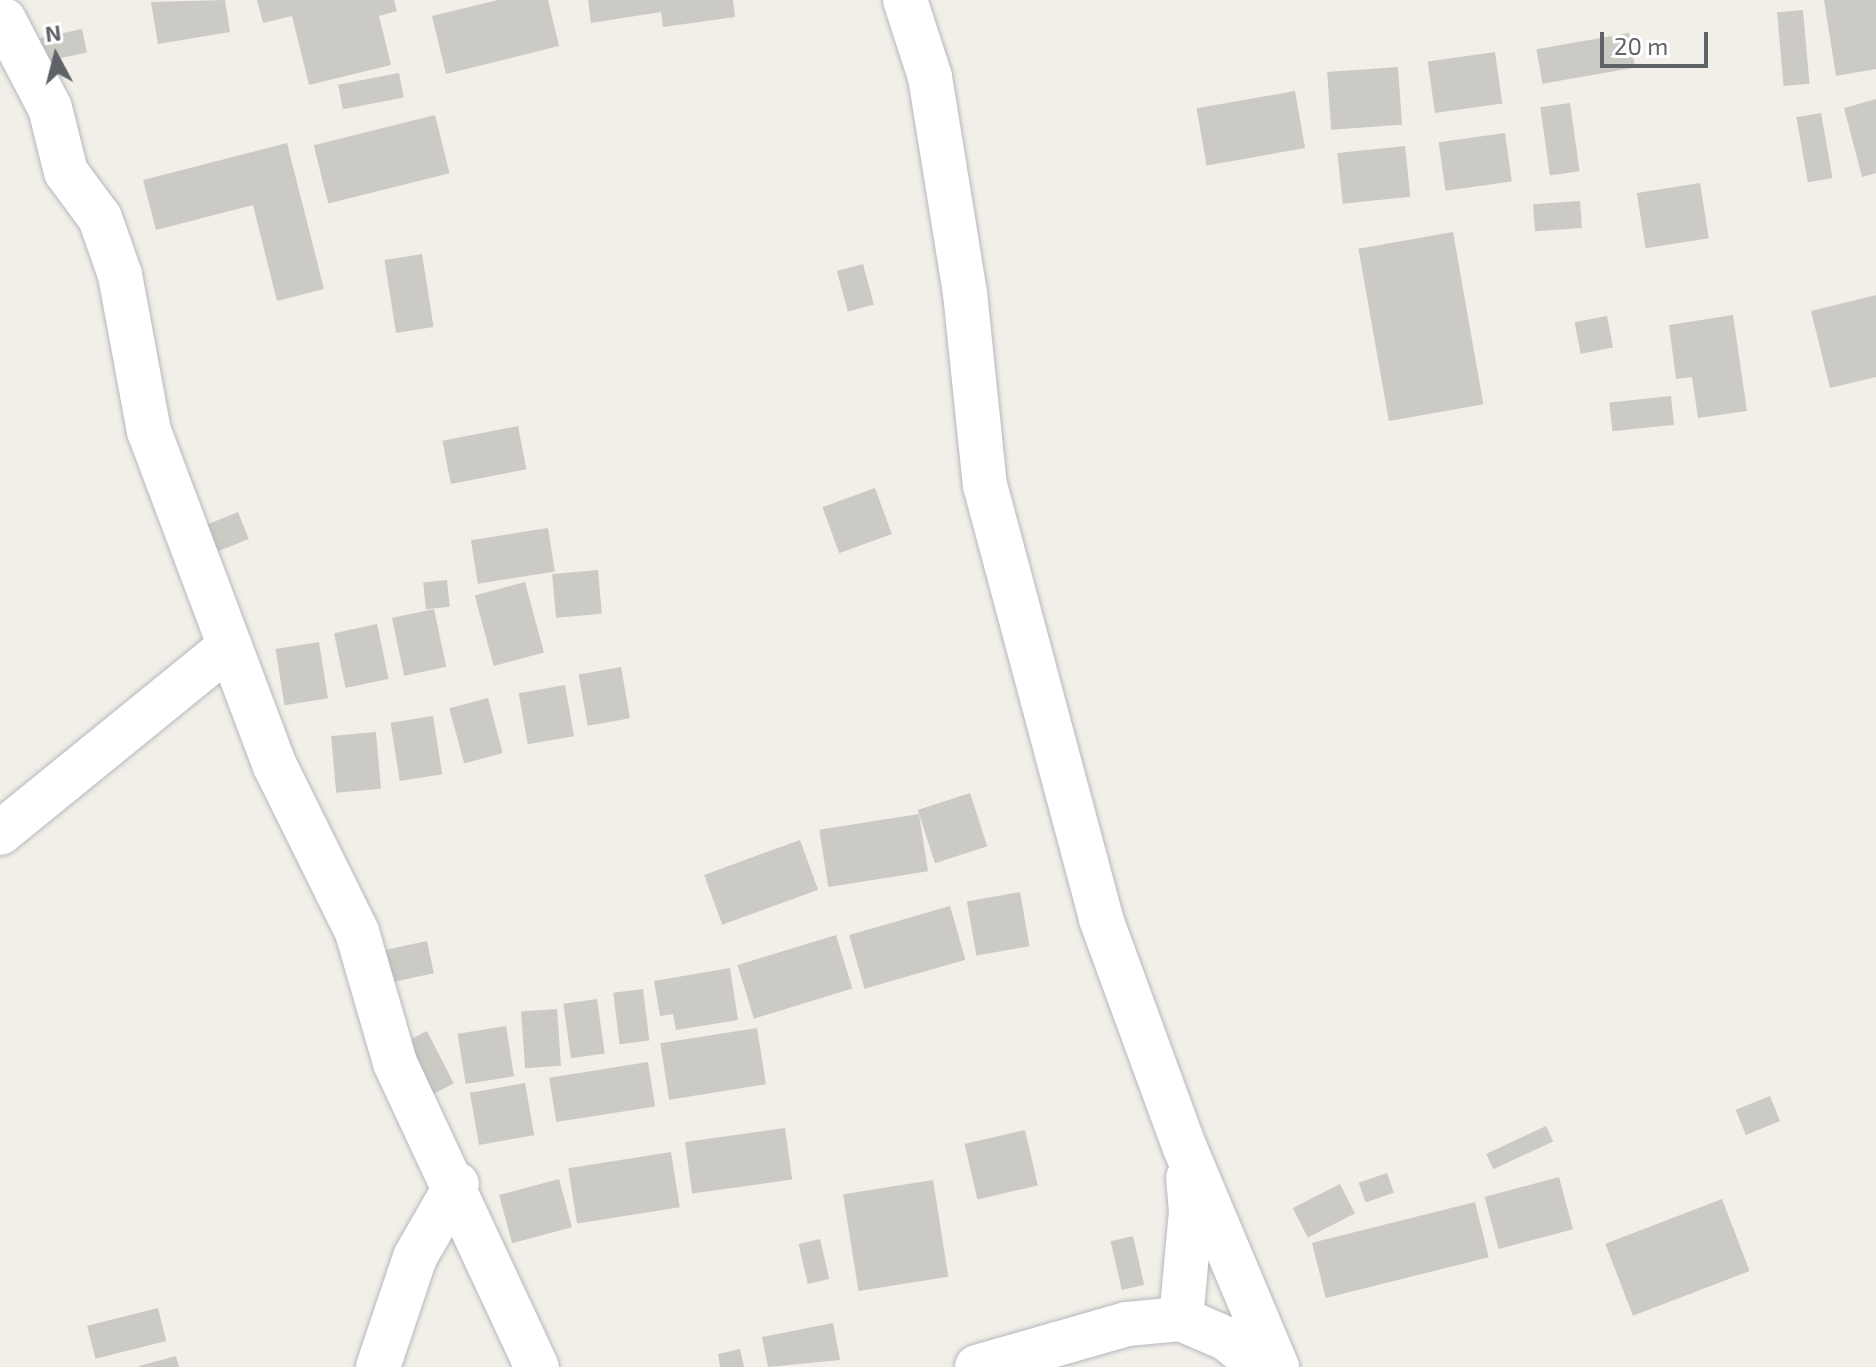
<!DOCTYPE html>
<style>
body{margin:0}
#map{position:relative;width:1876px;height:1367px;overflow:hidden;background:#f1efe8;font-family:"Exo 2",sans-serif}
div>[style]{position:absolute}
.building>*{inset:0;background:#cccac5;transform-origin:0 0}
.roads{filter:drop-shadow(0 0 2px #b5b8bc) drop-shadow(0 0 2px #b5b8bc)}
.minor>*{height:44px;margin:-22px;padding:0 22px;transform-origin:22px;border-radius:22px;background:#fff}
span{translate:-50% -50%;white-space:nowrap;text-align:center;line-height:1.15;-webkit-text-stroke:8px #fff;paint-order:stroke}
.north{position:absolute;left:16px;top:16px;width:80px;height:80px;-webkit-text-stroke:6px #fff;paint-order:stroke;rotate:353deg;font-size:22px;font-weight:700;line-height:32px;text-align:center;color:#5f6368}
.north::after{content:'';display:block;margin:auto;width:28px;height:36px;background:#5f6368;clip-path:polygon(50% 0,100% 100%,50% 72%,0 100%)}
.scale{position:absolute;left:1600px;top:32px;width:108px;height:36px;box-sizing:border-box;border:4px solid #5f6368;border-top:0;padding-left:10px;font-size:24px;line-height:28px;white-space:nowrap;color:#5f6368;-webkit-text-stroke:6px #fff;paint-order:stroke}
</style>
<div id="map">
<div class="building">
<div style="clip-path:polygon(225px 0,230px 32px,158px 44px,151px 2px)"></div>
<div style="clip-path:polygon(257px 0,394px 0,397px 11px,379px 16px,391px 65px,309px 85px,292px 16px,263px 23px)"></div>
<div style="clip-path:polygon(498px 0,548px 0,559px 46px,446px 74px,432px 16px)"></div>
<div style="clip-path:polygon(588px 0,733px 0,735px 17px,663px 27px,661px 12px,591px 23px)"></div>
<div style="clip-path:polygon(1824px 0,1876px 0,1876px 69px,1836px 76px)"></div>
<div style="left:1803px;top:10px;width:74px;height:26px;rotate:85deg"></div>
<div style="left:82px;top:29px;width:24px;height:47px;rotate:78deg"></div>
<div style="left:1629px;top:33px;width:35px;height:94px;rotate:80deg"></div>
<div style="left:1495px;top:52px;width:52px;height:68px;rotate:82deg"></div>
<div style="left:1398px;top:67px;width:58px;height:71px;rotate:86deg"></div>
<div style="left:399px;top:73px;width:25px;height:62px;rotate:79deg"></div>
<div style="left:1295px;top:91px;width:58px;height:100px;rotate:80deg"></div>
<div style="clip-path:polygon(1876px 99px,1876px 173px,1862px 177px,1844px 108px)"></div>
<div style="left:1570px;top:103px;width:69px;height:30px;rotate:82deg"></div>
<div style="left:1821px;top:113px;width:66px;height:25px;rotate:80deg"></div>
<div style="left:435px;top:115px;width:60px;height:125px;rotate:76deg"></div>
<div style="left:1505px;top:133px;width:49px;height:67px;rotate:82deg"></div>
<div style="clip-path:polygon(287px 143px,324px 289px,277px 301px,253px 205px,156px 230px,143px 180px)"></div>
<div style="left:1405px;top:146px;width:51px;height:68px;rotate:84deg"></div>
<div style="left:1700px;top:183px;width:56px;height:64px;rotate:81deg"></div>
<div style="left:1580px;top:201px;width:27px;height:47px;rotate:86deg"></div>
<div style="left:1453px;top:232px;width:175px;height:96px;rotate:80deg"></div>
<div style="left:422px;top:254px;width:74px;height:38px;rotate:81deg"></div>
<div style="left:863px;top:264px;width:42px;height:27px;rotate:75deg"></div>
<div style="clip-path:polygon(1876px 295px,1876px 377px,1830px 388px,1811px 311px)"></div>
<div style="clip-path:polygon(1733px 315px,1747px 411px,1698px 418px,1692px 377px,1676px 379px,1669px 325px)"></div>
<div style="left:1607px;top:316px;width:32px;height:33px;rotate:79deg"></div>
<div style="left:1671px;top:396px;width:29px;height:62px;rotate:84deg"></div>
<div style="left:518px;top:426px;width:44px;height:77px;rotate:79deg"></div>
<div style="left:875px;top:488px;width:49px;height:56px;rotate:70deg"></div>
<div style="left:238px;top:512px;width:29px;height:40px;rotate:68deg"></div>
<div style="left:548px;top:528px;width:44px;height:78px;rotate:81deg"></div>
<div style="left:598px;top:570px;width:44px;height:46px;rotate:85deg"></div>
<div style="left:447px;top:580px;width:27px;height:24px;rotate:84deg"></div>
<div style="left:525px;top:582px;width:73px;height:52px;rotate:75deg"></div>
<div style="left:434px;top:609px;width:59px;height:43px;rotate:78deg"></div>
<div style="left:377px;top:624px;width:56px;height:44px;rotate:78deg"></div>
<div style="left:319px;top:642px;width:57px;height:44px;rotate:81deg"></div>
<div style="left:621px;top:667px;width:52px;height:43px;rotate:80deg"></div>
<div style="left:565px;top:685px;width:52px;height:47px;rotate:80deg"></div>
<div style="left:488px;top:698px;width:57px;height:40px;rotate:75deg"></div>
<div style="left:433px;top:716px;width:59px;height:43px;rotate:81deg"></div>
<div style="left:376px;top:732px;width:57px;height:45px;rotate:85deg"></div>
<div style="left:970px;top:793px;width:56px;height:55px;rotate:72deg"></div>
<div style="left:919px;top:814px;width:58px;height:101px;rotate:81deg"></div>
<div style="left:800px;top:840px;width:53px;height:102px;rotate:70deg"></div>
<div style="left:1020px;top:892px;width:55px;height:54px;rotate:80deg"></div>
<div style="left:950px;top:906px;width:56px;height:105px;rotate:74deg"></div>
<div style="left:836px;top:935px;width:56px;height:103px;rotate:73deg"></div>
<div style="left:427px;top:941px;width:33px;height:56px;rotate:78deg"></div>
<div style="clip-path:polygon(730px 968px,738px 1020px,676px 1030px,673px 1014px,660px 1016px,654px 981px)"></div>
<div style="left:643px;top:989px;width:52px;height:30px;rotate:83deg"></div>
<div style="left:597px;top:999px;width:55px;height:34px;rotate:82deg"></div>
<div style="left:557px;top:1009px;width:57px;height:36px;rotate:86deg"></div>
<div style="left:506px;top:1026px;width:51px;height:49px;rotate:81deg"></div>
<div style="left:757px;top:1028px;width:57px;height:98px;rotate:81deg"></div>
<div style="left:427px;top:1031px;width:59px;height:32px;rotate:63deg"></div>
<div style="left:648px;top:1062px;width:45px;height:100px;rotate:81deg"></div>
<div style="left:525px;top:1083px;width:53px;height:56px;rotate:80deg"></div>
<div style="left:1770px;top:1096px;width:27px;height:37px;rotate:68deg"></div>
<div style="left:1546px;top:1126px;width:17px;height:66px;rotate:65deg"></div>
<div style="left:785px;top:1128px;width:52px;height:101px;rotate:82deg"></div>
<div style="left:1025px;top:1130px;width:57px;height:62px;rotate:77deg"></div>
<div style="left:671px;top:1152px;width:56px;height:104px;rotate:81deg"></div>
<div style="left:1387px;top:1173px;width:21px;height:30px;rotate:71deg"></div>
<div style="left:1559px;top:1177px;width:54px;height:77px;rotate:75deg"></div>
<div style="left:559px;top:1179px;width:50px;height:62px;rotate:75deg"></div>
<div style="left:933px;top:1180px;width:98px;height:91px;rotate:81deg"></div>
<div style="left:1340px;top:1184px;width:33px;height:53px;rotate:63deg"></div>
<div style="left:1722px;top:1199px;width:77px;height:125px;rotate:69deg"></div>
<div style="left:1475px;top:1202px;width:57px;height:168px;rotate:76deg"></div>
<div style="left:1133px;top:1236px;width:50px;height:23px;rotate:77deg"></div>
<div style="left:820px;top:1239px;width:41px;height:22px;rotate:77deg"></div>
<div style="left:158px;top:1308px;width:34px;height:73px;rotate:76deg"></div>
<div style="clip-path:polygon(833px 1323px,840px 1360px,768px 1367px,762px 1337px)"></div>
<div style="clip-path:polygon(740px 1349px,744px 1367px,720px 1367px,718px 1354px)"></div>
<div style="clip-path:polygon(176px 1356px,179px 1367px,139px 1367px,139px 1366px)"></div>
</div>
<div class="roads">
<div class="minor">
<div style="left:905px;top:0;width:81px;rotate:72deg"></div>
<div style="left:930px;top:77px;width:219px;rotate:80.8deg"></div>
<div style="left:965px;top:293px;width:193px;rotate:84.1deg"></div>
<div style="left:985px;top:485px;width:449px;rotate:75deg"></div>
<div style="left:1101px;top:919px;width:244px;rotate:69.9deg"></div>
<div style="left:1185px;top:1148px;width:238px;rotate:67.2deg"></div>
<div style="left:4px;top:20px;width:99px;rotate:62.4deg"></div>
<div style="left:50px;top:108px;width:66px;rotate:76deg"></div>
<div style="left:66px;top:172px;width:57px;rotate:53.5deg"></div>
<div style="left:100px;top:218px;width:60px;rotate:70.7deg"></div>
<div style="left:120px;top:275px;width:159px;rotate:79.5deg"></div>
<div style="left:149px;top:431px;width:358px;rotate:69.4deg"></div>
<div style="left:275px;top:766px;width:185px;rotate:63.7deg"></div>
<div style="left:357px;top:932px;width:136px;rotate:73.8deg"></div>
<div style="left:395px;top:1063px;width:336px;rotate:65deg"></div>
<div style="left:0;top:833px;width:296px;rotate:-39.1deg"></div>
<div style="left:1181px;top:1319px;width:108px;rotate:-84.7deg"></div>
<div style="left:1191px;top:1211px;width:33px;rotate:-95deg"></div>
<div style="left:378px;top:1367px;width:116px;rotate:-71.4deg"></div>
<div style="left:415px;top:1257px;width:84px;rotate:-60.1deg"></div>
<div style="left:977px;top:1367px;width:156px;rotate:-16deg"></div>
<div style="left:1127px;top:1324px;width:54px;rotate:-5.3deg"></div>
<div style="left:1181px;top:1319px;width:50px;rotate:23.5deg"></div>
<div style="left:1227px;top:1339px;width:44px;rotate:39.5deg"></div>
</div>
</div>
<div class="north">N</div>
<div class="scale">20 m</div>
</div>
